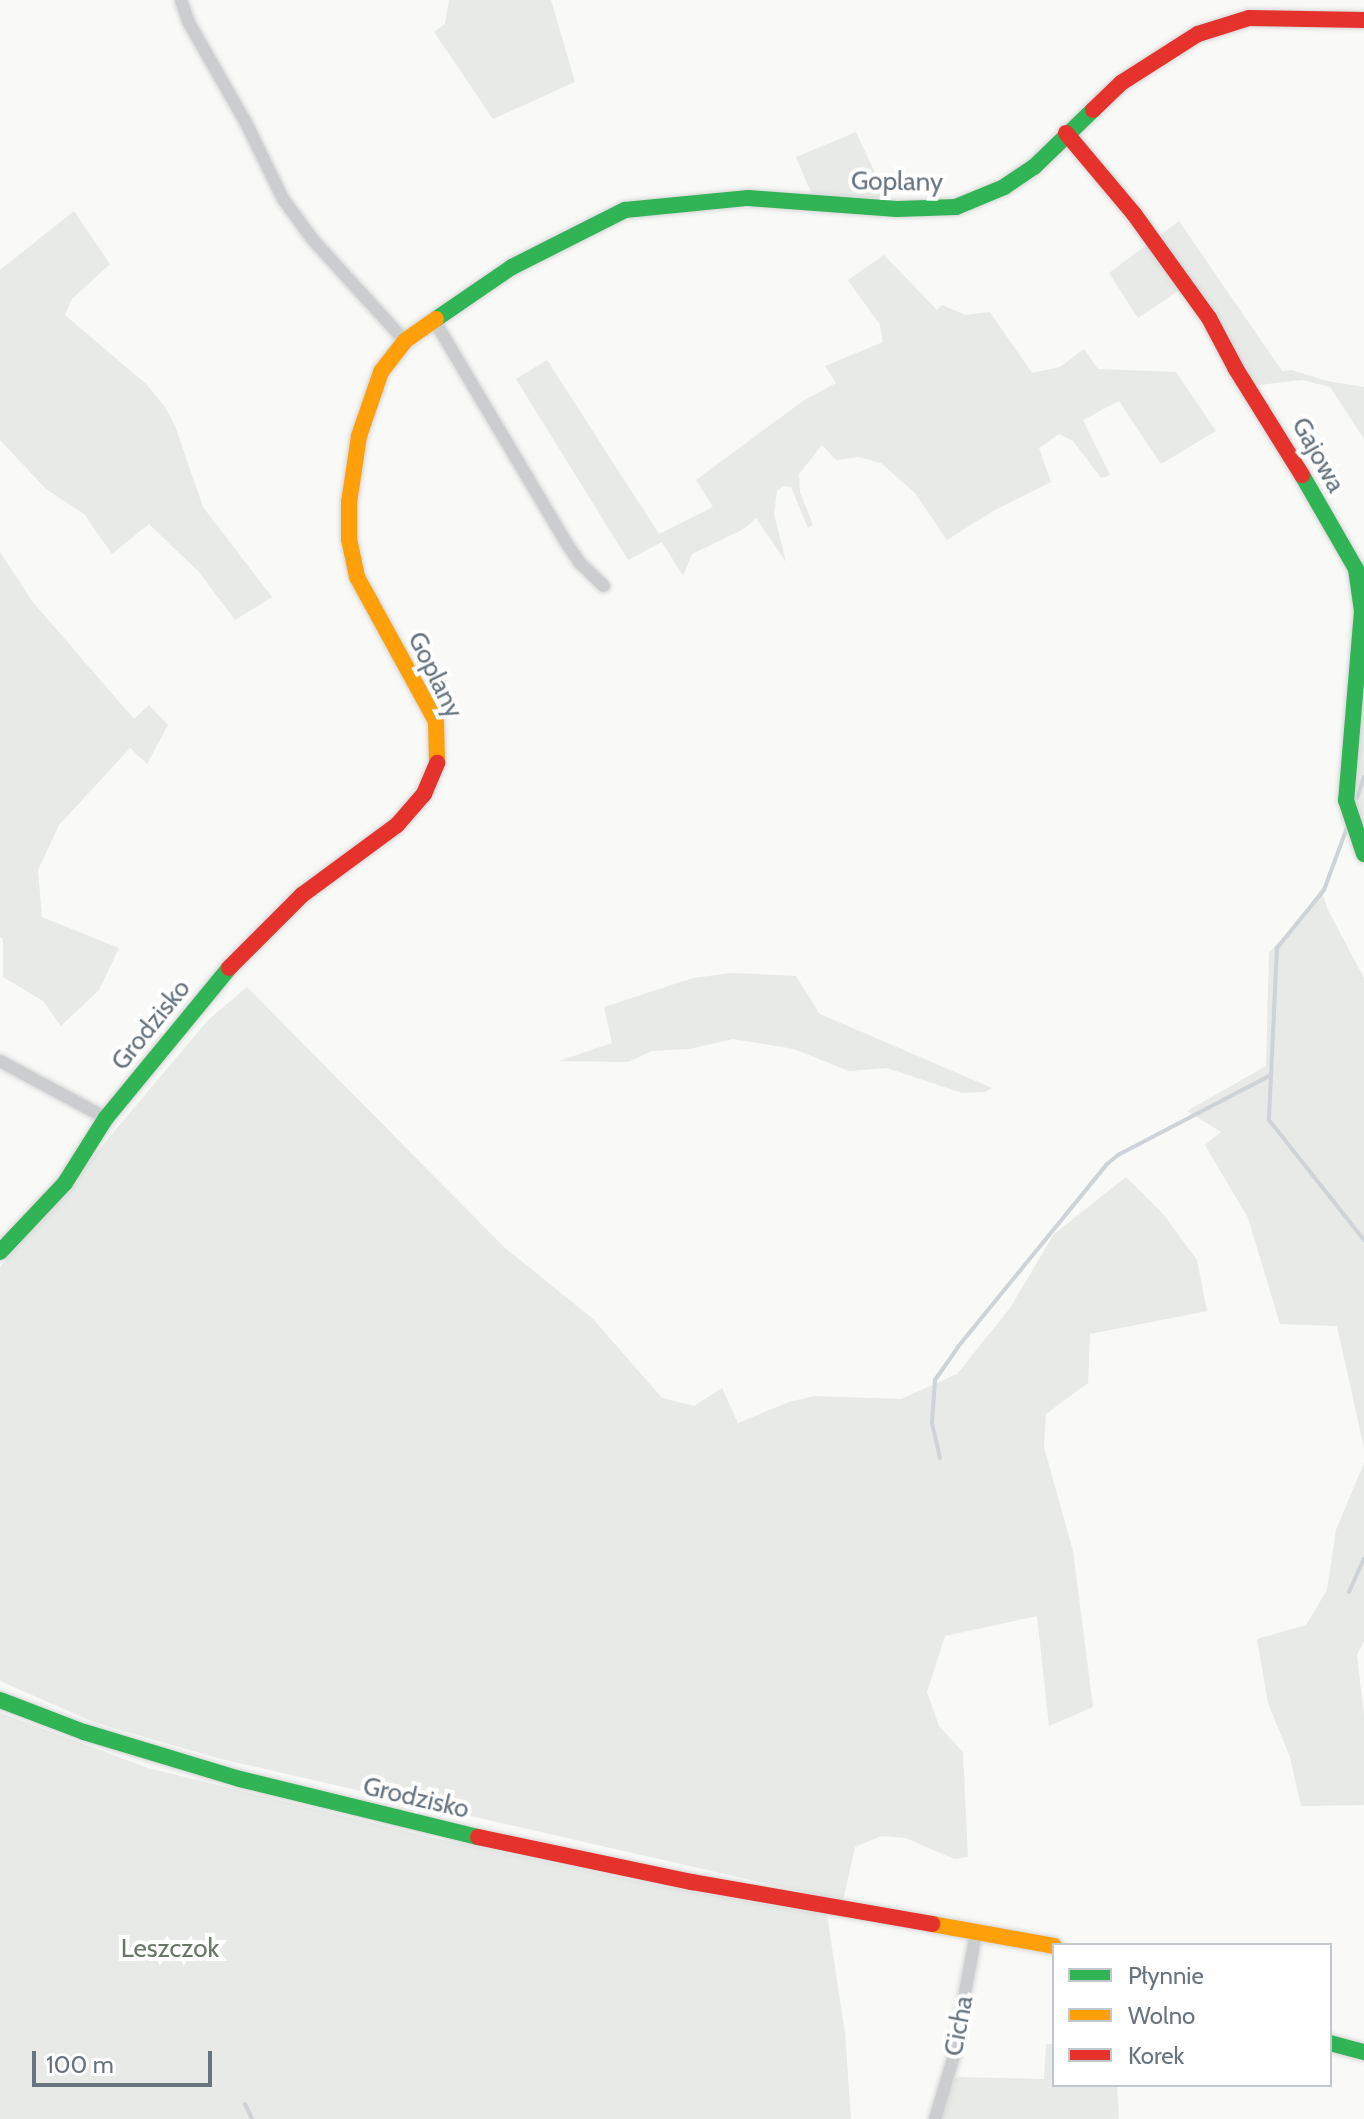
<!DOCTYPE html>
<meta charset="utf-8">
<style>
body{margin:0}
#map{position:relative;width:1364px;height:2119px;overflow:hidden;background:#f9f9f8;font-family:Cabin,sans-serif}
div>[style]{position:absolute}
.green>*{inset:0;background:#e7eae6}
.stream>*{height:4px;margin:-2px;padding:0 2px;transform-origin:2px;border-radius:2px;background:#cdd3d6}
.roads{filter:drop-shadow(0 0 2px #d5d5d5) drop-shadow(0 0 2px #d5d5d5)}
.street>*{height:12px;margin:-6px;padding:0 6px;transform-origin:6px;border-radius:6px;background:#cbcdce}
.fast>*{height:16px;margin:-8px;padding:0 8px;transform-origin:8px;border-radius:8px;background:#30b455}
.slow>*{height:16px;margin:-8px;padding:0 8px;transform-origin:8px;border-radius:8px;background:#ff9f0a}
.jam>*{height:16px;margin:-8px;padding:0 8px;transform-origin:8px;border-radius:8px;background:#e5322d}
span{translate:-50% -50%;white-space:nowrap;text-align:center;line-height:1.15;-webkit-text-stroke:8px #fff;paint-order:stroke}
.street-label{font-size:26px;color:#67747e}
.park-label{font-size:26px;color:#687766}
.legend{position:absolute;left:1052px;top:1943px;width:280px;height:144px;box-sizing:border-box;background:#fff;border:2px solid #c2c7cb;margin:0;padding:10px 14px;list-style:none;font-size:24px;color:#67747e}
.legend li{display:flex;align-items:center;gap:16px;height:40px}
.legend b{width:40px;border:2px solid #c2c7cb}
.scale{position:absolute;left:32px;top:2051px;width:180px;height:36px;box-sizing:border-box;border:4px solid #67747e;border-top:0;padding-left:10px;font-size:24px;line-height:28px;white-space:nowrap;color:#67747e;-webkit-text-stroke:6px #fff;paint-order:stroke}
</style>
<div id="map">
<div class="green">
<div style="clip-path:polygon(449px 0,551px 0,575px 82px,493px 119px,434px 32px,445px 24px)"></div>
<div style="clip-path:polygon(856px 132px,887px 199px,887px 203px,812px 195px,796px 157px)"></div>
<div style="clip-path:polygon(74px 211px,110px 264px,72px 299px,65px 315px,147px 385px,165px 407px,175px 426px,203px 507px,272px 597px,235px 620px,199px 572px,149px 524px,112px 554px,84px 514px,46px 489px,0 440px,0 270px)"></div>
<div style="clip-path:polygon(1179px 221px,1282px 371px,1292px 370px,1327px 381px,1364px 387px,1364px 439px,1330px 387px,1302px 380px,1250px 386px,1188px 284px,1138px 318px,1109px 273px)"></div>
<div style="clip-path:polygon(884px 255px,937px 310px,942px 305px,965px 315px,990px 312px,1032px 373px,1060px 367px,1084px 349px,1098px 369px,1176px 372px,1216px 431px,1161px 464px,1119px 401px,1083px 420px,1110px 475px,1101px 478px,1073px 441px,1059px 434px,1039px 448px,1051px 482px,993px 511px,947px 540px,915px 493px,881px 463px,858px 457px,836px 460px,822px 445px,799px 474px,800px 492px,813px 525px,808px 528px,791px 487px,783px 486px,777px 491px,774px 514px,786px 562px,756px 518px,744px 529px,692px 554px,683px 576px,662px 542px,628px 560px,516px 379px,547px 360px,659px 534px,713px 507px,696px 480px,803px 401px,836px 383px,825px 366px,883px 342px,880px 325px,848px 280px)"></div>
<div style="clip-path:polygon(0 552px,32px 601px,134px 719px,149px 705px,168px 725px,147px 764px,130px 748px,59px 825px,38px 870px,42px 917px,119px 948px,99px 990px,61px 1026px,43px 1001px,3px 977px,3px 939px,0 937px)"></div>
<div style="clip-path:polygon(1364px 632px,1364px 844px,1340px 779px)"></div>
<div style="clip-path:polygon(1321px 889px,1328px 910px,1364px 978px,1364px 1448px,1337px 1326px,1280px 1324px,1248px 1218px,1205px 1145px,1221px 1132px,1187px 1111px,1266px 1066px,1269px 952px,1297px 924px)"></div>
<div style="clip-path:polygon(732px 973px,796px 976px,820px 1014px,992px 1088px,985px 1092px,962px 1093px,887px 1068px,849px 1071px,794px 1049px,733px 1039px,689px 1049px,652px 1051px,628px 1062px,559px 1061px,612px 1043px,604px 1007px,693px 978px)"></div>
<div style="clip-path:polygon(247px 987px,504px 1247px,593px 1319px,662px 1398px,694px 1406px,722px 1388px,738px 1423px,789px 1402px,814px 1396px,901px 1399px,957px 1374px,1010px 1308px,1054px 1234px,1126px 1177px,1164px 1215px,1197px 1260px,1207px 1311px,1090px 1334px,1088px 1383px,1046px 1414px,1044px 1447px,1073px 1551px,1093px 1707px,1049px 1726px,1037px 1616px,945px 1636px,927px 1692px,939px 1726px,963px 1752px,968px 1857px,954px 1859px,906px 1838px,881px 1836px,855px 1847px,843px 1901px,221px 1759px,96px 1723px,0 1681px,0 1267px,208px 1020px)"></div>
<div style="clip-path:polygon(1364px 1463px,1364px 1641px,1357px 1655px,1364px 1716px,1364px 1805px,1301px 1806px,1290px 1757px,1268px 1703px,1257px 1639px,1306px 1625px,1327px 1590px,1336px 1530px)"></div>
<div style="clip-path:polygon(0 1713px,148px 1768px,429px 1837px,650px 1884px,827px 1915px,845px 2033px,851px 2119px,0 2119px)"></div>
<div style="clip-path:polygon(1046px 2044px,1054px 2044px,1054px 2085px,1117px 2085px,1119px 2119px,941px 2119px,954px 2079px,959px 2077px,1044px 2079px)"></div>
</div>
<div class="stream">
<div style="left:1357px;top:798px;width:22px;rotate:-72deg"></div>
<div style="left:1348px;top:825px;width:69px;rotate:110.3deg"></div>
<div style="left:1324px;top:890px;width:75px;rotate:129deg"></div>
<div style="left:1277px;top:948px;width:172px;rotate:92.7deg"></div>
<div style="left:1269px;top:1120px;width:153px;rotate:51.6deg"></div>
<div style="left:940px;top:1458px;width:36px;rotate:-103deg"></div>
<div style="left:932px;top:1423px;width:43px;rotate:-86deg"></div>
<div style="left:935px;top:1380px;width:39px;rotate:-55deg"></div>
<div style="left:957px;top:1348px;width:236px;rotate:-50.8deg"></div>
<div style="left:1106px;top:1165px;width:16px;rotate:-40deg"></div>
<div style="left:1118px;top:1155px;width:173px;rotate:-27.6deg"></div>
<div style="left:1349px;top:1592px;width:36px;rotate:-66deg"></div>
<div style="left:245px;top:2104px;width:17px;rotate:65deg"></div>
</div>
<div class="roads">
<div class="street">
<div style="left:181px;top:0;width:24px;rotate:71deg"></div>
<div style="left:189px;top:23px;width:115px;rotate:60.3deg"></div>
<div style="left:246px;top:123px;width:85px;rotate:64deg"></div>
<div style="left:283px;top:199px;width:51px;rotate:53.8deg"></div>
<div style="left:313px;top:240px;width:137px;rotate:47.7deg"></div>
<div style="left:434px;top:320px;width:257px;rotate:59.3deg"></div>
<div style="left:565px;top:541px;width:27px;rotate:56deg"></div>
<div style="left:580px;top:563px;width:33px;rotate:44deg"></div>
<div style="left:0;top:1061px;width:120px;rotate:28.3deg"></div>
<div style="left:935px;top:2119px;width:63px;rotate:-73.3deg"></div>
<div style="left:953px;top:2059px;width:129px;rotate:-79.7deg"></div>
</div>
<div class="fast">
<div style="left:436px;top:319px;width:92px;rotate:-34.4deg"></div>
<div style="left:512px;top:267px;width:127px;rotate:-26.8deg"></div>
<div style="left:625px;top:210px;width:124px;rotate:-5.6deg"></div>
<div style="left:748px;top:198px;width:149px;rotate:4.2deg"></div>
<div style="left:897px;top:209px;width:59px;rotate:-1.9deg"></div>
<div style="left:956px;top:207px;width:52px;rotate:-22.6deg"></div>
<div style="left:1004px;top:187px;width:36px;rotate:-34deg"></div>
<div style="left:1034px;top:167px;width:82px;rotate:-44deg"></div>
<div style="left:1302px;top:475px;width:108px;rotate:60.1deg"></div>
<div style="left:1356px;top:569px;width:42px;rotate:81.9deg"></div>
<div style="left:1362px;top:611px;width:190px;rotate:94.8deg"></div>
<div style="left:1346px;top:800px;width:57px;rotate:71.6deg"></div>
<div style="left:0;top:1252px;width:95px;rotate:-46.7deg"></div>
<div style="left:65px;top:1183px;width:77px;rotate:-57.8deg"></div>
<div style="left:106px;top:1118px;width:194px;rotate:-50.6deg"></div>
<div style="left:0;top:1700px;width:90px;rotate:20.9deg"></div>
<div style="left:84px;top:1732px;width:163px;rotate:16.8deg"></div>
<div style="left:240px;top:1779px;width:245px;rotate:13.7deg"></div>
<div style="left:1330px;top:2043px;width:35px;rotate:15deg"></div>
</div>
<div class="slow">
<div style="left:436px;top:319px;width:38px;rotate:145deg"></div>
<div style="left:405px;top:341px;width:39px;rotate:128deg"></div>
<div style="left:381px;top:372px;width:68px;rotate:109deg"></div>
<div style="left:359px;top:436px;width:68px;rotate:98.5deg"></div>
<div style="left:349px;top:503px;width:36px;rotate:90deg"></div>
<div style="left:349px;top:539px;width:39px;rotate:78deg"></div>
<div style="left:357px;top:577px;width:164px;rotate:61.3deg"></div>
<div style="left:436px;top:721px;width:42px;rotate:88.6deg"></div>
<div style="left:932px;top:1924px;width:124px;rotate:10.2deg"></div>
</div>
<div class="jam">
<div style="left:1093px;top:110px;width:39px;rotate:-44deg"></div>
<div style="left:1121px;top:83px;width:91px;rotate:-32.5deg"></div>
<div style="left:1198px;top:34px;width:53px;rotate:-17.4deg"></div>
<div style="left:1249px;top:18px;width:115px;rotate:1deg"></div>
<div style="left:1066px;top:133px;width:106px;rotate:50deg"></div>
<div style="left:1134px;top:214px;width:128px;rotate:54.2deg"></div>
<div style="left:1209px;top:318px;width:58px;rotate:62.1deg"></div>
<div style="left:1236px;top:369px;width:125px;rotate:58.1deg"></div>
<div style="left:229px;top:968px;width:103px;rotate:-45deg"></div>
<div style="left:302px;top:895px;width:118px;rotate:-36.4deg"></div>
<div style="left:397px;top:825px;width:41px;rotate:-48.9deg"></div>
<div style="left:424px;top:794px;width:34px;rotate:-67deg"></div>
<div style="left:478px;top:1837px;width:219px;rotate:11.9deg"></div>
<div style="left:692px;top:1882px;width:244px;rotate:9.9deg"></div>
</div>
</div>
<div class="street-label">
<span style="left:897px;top:182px;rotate:1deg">Goplany</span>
<span style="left:1318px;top:455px;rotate:61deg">Gajowa</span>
<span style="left:435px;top:675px;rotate:64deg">Goplany</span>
<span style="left:151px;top:1025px;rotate:-51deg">Grodzisko</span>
<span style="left:416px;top:1798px;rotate:13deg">Grodzisko</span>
<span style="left:959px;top:2026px;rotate:-79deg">Cicha</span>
</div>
<div class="park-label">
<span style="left:170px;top:1949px">Leszczok</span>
</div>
<ul class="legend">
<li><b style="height:10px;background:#30b455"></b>Płynnie</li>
<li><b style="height:10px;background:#ff9f0a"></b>Wolno</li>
<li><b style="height:10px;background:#e5322d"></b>Korek</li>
</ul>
<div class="scale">100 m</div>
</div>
